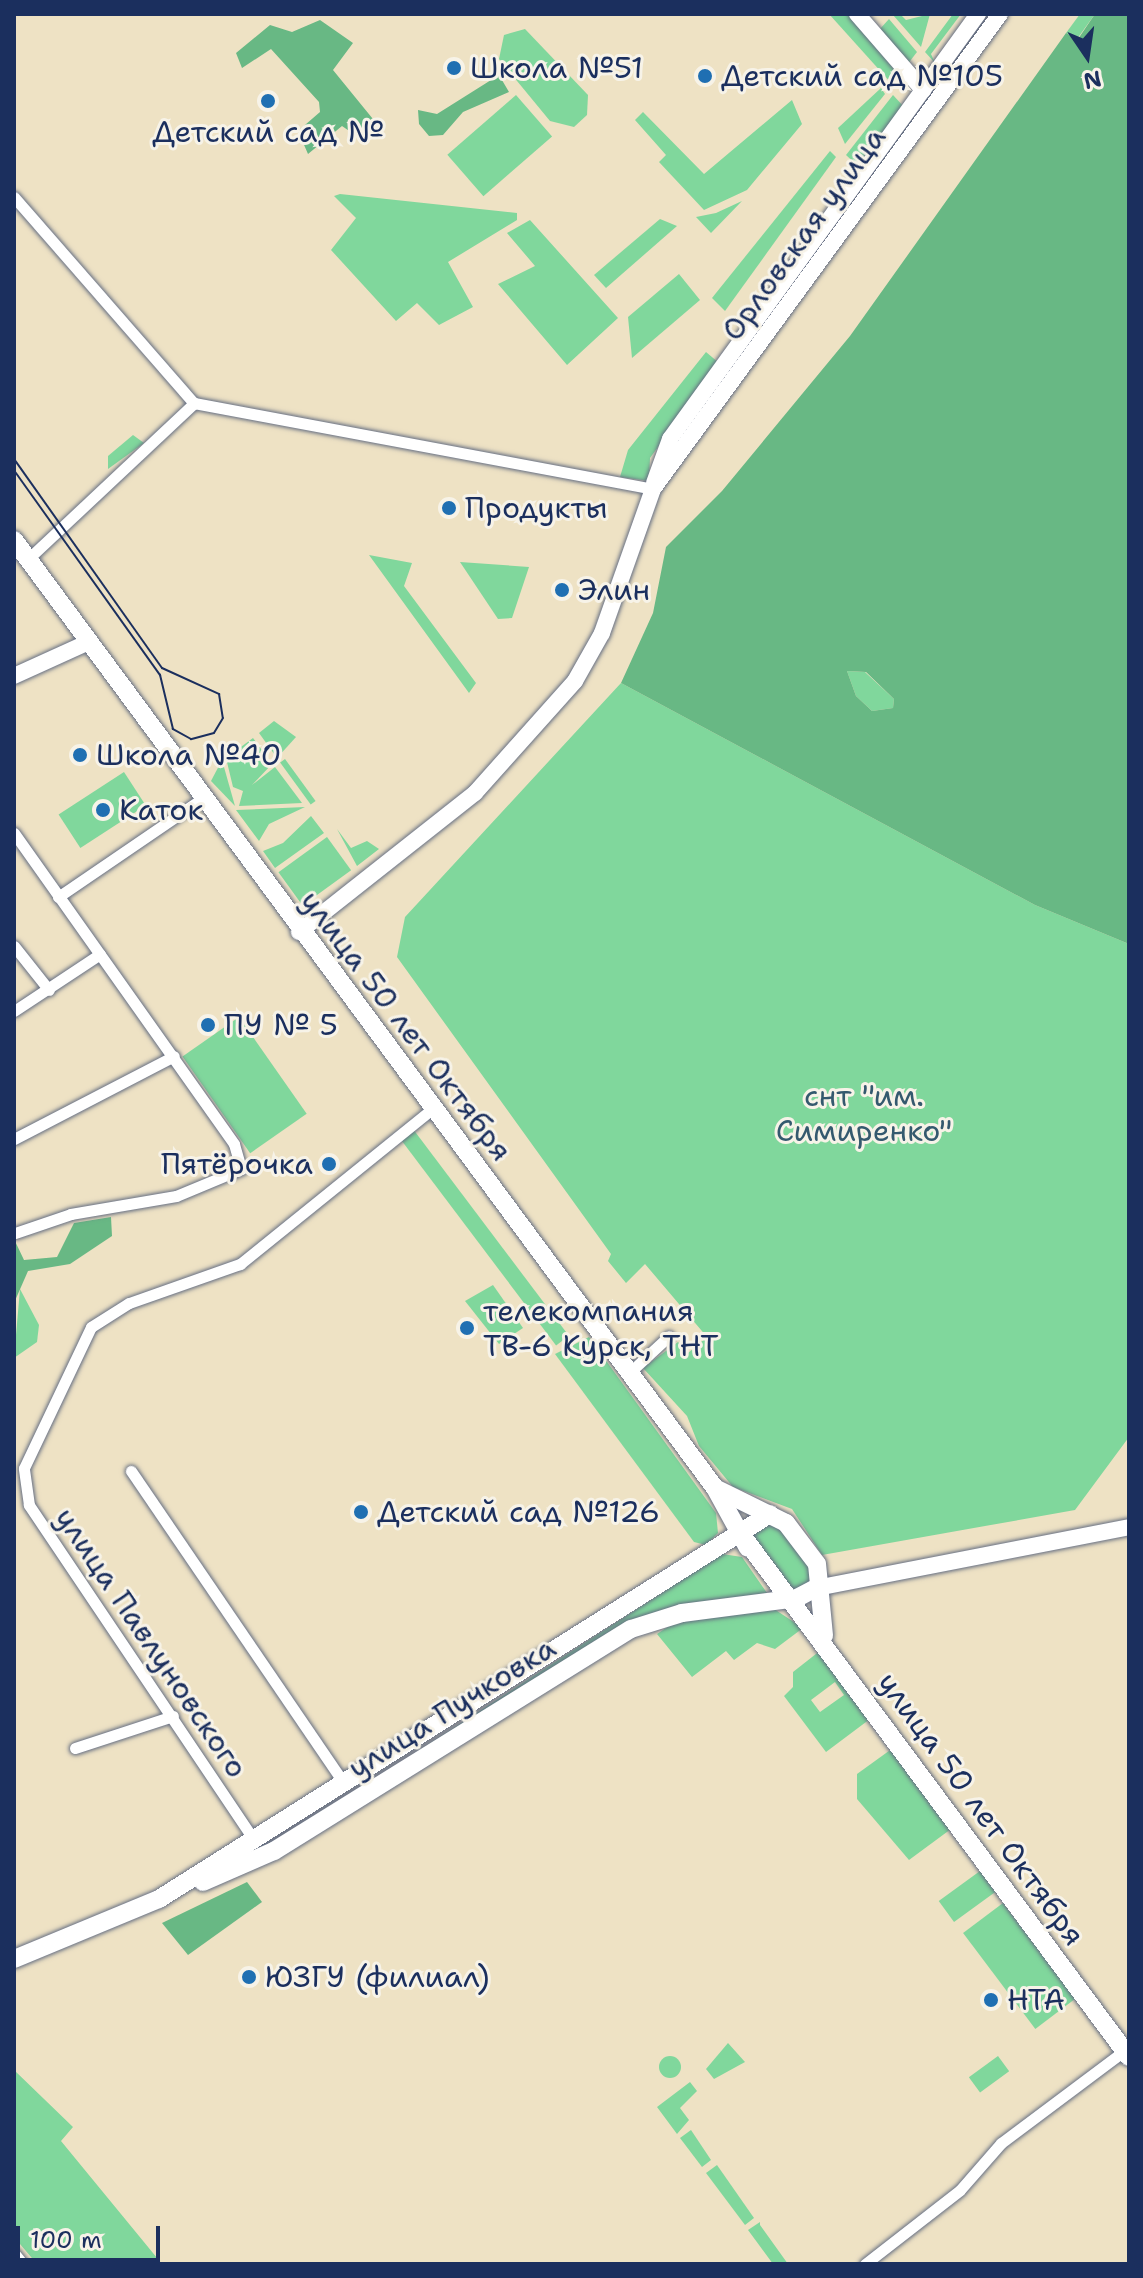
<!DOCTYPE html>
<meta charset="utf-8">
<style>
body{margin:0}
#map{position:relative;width:1143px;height:2278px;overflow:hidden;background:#eee2c4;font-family:"Shantell Sans",sans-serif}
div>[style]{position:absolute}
.green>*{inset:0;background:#80d79c;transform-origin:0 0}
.round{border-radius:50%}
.forest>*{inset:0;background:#68b884}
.roads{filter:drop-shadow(0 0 2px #656e82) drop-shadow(0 0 2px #656e82)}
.street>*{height:11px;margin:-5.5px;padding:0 5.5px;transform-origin:5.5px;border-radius:5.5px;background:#fff}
.secondary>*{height:16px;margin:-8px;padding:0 8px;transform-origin:8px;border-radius:8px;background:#fff}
.primary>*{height:18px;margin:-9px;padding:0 9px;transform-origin:9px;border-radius:9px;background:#fff}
.tram>*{height:2px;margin:-1px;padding:0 1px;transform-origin:1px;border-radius:1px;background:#1b2f5e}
.dots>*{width:22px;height:22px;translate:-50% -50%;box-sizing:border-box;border:4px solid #f7f3e8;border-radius:50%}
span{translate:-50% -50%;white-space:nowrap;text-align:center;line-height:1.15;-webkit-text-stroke:6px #f7f3e8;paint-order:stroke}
.poi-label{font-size:30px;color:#1b2f5e}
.left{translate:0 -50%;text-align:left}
.right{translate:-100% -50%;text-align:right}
.street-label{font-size:30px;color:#1b2f5e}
.park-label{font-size:30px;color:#34596e}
.frame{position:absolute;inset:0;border:16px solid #1b2f5e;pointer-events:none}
.north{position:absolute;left:1047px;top:16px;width:80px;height:80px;-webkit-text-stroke:6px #f7f3e8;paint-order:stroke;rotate:167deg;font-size:22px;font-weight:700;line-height:32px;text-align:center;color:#1b2f5e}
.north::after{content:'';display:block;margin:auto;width:28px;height:36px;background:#1b2f5e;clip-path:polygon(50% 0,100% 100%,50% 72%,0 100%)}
.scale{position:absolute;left:16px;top:2226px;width:144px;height:36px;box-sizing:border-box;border:4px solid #1b2f5e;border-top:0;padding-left:10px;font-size:24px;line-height:28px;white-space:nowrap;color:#1b2f5e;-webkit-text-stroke:6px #f7f3e8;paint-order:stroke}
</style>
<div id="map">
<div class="green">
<div style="clip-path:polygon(829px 14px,847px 14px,899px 75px,892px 84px)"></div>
<div style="clip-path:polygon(900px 14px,906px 20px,930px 14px,921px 47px,893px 15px)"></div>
<div style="clip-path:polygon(953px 14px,961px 14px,931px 54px,935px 63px,925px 52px)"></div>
<div style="clip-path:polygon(1080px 14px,1095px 14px,1077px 39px,1066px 33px)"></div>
<div style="clip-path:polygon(889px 19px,917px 52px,907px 65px,879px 30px)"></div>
<div style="clip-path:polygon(525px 29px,588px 95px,587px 115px,574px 127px,550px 121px,499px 59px,504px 35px)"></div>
<div style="clip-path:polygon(881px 88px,885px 94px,845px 144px,838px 128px)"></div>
<div style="left:516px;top:95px;width:55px;height:91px;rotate:49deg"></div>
<div style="clip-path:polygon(893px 95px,905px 108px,861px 169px,846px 155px)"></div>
<div style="clip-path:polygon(792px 100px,802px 124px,747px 190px,704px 210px,659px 162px,666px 155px,635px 120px,643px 112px,704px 174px)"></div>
<div style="clip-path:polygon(830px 151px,836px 157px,725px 311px,712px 298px)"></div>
<div style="clip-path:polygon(340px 194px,517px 213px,517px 220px,448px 262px,473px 307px,439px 325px,417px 303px,396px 321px,331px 250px,356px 218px,334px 196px)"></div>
<div style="clip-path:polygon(742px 201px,711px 233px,696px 217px,716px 213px)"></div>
<div style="clip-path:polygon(660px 219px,677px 226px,606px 288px,594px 275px)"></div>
<div style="clip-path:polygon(530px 220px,618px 318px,567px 365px,498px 284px,535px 266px,507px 233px)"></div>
<div style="clip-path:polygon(679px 274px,700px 300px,632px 358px,628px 317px)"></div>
<div style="clip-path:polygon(706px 352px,719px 363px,650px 458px,649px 481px,620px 477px,628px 450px)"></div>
<div style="clip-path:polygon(133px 435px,144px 443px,108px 469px,108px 456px)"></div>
<div style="clip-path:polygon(369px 555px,412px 563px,404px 586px,476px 683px,469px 693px)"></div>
<div style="clip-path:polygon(460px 562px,529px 567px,512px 618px,498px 619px)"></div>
<div style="clip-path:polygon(847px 671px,865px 672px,894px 699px,893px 708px,872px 711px,856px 696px)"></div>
<div style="clip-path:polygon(621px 683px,1035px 905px,1129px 944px,1129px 1437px,1075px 1510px,822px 1555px,792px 1509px,733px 1487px,699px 1446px,687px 1416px,643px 1368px,678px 1342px,688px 1353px,707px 1337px,645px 1264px,626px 1283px,608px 1261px,611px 1254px,397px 957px,405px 917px)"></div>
<div style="clip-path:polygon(274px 721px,296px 737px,277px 758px,259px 733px)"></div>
<div style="clip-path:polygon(253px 738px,272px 764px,252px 785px,275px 767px,302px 803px,239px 806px,243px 791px,233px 787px,226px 758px)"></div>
<div style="left:285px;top:759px;width:52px;height:6px;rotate:54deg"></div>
<div style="clip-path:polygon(222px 760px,235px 806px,211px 781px)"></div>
<div style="left:124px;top:772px;width:40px;height:78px;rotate:57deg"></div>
<div style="clip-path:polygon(305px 807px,269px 824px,259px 841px,236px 810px)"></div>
<div style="clip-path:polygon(311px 816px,324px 833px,275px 868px,263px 851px,283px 843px)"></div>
<div style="clip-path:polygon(337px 829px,351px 848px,367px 841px,379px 849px,357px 866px)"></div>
<div style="left:327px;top:837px;width:41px;height:60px;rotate:54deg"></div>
<div style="left:239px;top:1017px;width:118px;height:69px;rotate:55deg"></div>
<div style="left:413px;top:1129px;width:259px;height:16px;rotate:53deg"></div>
<div style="clip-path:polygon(493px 1285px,523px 1328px,499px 1344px,465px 1301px)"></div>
<div style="clip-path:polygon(20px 1289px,39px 1325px,37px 1342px,14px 1358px)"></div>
<div style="clip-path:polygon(589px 1337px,716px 1513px,718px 1533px,706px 1545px,694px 1542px,555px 1354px)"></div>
<div style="clip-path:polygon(775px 1522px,810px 1567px,811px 1581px,803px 1589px,789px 1590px,751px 1533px)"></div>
<div style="clip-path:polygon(722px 1554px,742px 1557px,767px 1593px,667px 1612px,407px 1758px)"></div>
<div style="clip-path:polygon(771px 1607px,803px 1628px,775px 1649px,757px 1643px,734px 1660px,726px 1651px,692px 1677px,657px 1634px,675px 1622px)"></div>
<div style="clip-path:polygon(evenodd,821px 1650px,870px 1719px,826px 1752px,784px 1696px,793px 1687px,793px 1672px,821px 1650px,835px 1682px,844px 1695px,820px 1712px,811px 1700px,835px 1682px)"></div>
<div style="clip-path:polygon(893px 1748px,951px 1829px,909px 1860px,857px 1799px,857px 1774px)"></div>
<div style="left:980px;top:1871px;width:26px;height:51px;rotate:54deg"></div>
<div style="left:1003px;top:1903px;width:120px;height:50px;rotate:53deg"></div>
<div style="clip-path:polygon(728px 2043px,745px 2062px,714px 2079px,706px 2069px)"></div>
<div class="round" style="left:659px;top:2056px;width:22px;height:22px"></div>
<div style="left:998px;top:2056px;width:19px;height:36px;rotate:54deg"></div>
<div style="clip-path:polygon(14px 2070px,73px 2127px,61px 2141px,162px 2264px,37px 2264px,14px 2237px)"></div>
<div style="clip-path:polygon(690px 2082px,697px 2091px,680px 2108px,689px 2120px,677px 2134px,657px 2107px)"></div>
<div style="clip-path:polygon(691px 2130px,711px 2160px,702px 2167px,680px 2138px)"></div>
<div style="clip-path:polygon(717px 2165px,754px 2218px,745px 2225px,706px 2173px)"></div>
<div style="clip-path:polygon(760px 2222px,760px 2225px,788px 2264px,773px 2264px,748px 2230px)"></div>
</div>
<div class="forest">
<div style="clip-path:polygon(evenodd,1095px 14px,1129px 14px,1129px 944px,1035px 905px,621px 683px,653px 613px,666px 547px,722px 491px,850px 336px,1066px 33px,1078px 39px,1095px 14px,847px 671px,866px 672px,894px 699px,893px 708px,872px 711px,856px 696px,847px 671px)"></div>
<div style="clip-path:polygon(320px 20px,353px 43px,333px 70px,377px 124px,358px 137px,342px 126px,308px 154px,298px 131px,320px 112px,319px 102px,271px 49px,242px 68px,236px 53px,270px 25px,292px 32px)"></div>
<div style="clip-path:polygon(499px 75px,509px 92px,463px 112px,443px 135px,429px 136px,419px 124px,418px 110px,437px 114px)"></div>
<div style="clip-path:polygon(111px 1217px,112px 1236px,70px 1264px,28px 1271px,14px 1303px,14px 1239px,24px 1260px,57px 1257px,74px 1223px)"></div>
<div style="clip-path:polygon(247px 1882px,262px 1902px,188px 1955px,162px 1923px)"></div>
</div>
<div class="roads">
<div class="street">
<div style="left:14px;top:197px;width:274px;rotate:48.9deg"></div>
<div style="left:194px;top:403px;width:467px;rotate:10.6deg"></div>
<div style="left:28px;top:559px;width:228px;rotate:-43.2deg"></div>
<div style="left:14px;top:833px;width:381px;rotate:54.7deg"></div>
<div style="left:234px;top:1144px;width:26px;rotate:74deg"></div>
<div style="left:241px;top:1169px;width:70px;rotate:157.4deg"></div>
<div style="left:176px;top:1196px;width:107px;rotate:170.3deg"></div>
<div style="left:71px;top:1214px;width:59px;rotate:161.3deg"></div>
<div style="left:58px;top:897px;width:176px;rotate:-34.3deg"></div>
<div style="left:14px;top:946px;width:56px;rotate:51.5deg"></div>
<div style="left:14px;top:1011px;width:103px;rotate:-33.5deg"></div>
<div style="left:14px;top:1139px;width:180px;rotate:-27.4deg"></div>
<div style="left:629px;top:1373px;width:54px;rotate:-42.8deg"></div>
<div style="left:131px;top:1471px;width:378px;rotate:55.7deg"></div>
<div style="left:75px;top:1748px;width:103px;rotate:-18.1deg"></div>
<div style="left:254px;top:1840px;width:404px;rotate:-123.9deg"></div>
<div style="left:29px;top:1505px;width:37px;rotate:-98deg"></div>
<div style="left:24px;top:1468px;width:156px;rotate:-64.6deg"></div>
<div style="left:91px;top:1327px;width:45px;rotate:-32.3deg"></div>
<div style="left:129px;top:1303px;width:118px;rotate:-19.4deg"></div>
<div style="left:240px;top:1264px;width:248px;rotate:-38.9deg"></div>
<div style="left:14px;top:2253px;width:14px;rotate:51deg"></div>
<div style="left:865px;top:2264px;width:120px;rotate:-37.9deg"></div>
<div style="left:960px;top:2190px;width:62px;rotate:-48.9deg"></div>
<div style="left:1001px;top:2143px;width:154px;rotate:-36.8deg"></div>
</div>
<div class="secondary">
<div style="left:857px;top:14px;width:101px;rotate:49deg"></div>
<div style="left:654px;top:483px;width:47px;rotate:-70deg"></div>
<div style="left:670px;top:439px;width:525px;rotate:-54.07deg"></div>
<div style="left:14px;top:676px;width:82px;rotate:-24.4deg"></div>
<div style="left:299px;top:932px;width:224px;rotate:-38.3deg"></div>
<div style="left:475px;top:793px;width:150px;rotate:-48.2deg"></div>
<div style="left:575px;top:681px;width:55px;rotate:-60.6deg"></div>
<div style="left:602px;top:633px;width:153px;rotate:-70.5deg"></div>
<div style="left:653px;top:489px;width:588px;rotate:-53.85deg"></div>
<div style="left:816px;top:1588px;width:319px;rotate:-11deg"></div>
</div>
<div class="primary">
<div style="left:14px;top:540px;width:1179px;rotate:53.52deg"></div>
<div style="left:715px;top:1488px;width:68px;rotate:61.2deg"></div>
<div style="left:717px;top:1489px;width:77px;rotate:26.2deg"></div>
<div style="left:786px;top:1523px;width:51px;rotate:52.9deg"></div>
<div style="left:817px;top:1564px;width:72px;rotate:84.4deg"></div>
<div style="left:744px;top:1538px;width:646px;rotate:53.43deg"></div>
<div style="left:203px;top:1882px;width:77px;rotate:-23.6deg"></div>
<div style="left:274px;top:1851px;width:420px;rotate:-31.9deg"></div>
<div style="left:631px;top:1629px;width:53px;rotate:-17.4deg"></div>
<div style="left:682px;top:1613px;width:116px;rotate:-7.4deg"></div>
<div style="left:797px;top:1598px;width:21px;rotate:-28deg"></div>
<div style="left:14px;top:1959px;width:157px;rotate:-22.5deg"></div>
<div style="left:159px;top:1899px;width:722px;rotate:-32.22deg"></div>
</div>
</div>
<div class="tram">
<div style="left:14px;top:459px;width:256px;rotate:54.7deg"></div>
<div style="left:162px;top:668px;width:63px;rotate:24.5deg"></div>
<div style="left:219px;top:694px;width:24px;rotate:81deg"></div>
<div style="left:223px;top:718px;width:17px;rotate:121deg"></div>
<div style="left:214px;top:733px;width:24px;rotate:165deg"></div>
<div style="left:191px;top:739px;width:21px;rotate:-151deg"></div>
<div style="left:173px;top:729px;width:56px;rotate:-103.5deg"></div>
<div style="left:160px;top:675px;width:252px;rotate:-125.5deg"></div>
</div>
<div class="dots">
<div style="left:454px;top:68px;background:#1f6fb2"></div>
<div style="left:705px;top:76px;background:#1f6fb2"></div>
<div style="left:268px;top:101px;background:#1f6fb2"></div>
<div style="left:449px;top:508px;background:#1f6fb2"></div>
<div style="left:562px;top:590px;background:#1f6fb2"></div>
<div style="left:80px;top:755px;background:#1f6fb2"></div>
<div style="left:103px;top:810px;background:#1f6fb2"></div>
<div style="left:208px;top:1025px;background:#1f6fb2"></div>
<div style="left:329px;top:1164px;background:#1f6fb2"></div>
<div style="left:467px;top:1328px;background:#1f6fb2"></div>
<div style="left:361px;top:1512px;background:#1f6fb2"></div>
<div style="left:249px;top:1977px;background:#1f6fb2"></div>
<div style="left:991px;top:2000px;background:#1f6fb2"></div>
</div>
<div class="poi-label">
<span class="left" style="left:470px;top:68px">Школа №51</span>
<span class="left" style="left:721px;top:76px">Детский сад №105</span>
<span style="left:268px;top:132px">Детский сад №</span>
<span class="left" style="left:465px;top:508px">Продукты</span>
<span class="left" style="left:578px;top:590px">Элин</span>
<span class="left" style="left:96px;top:755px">Школа №40</span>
<span class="left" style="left:119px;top:810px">Каток</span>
<span class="left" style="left:224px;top:1025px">ПУ № 5</span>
<span class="right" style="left:313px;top:1164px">Пятёрочка</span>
<span class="left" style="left:483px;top:1328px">телекомпания<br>ТВ-6 Курск, ТНТ</span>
<span class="left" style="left:377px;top:1512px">Детский сад №126</span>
<span class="left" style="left:265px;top:1977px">ЮЗГУ (филиал)</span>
<span class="left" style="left:1007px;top:2000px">НТА</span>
</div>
<div class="street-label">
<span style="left:804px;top:234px;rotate:-54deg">Орловская улица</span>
<span style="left:406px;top:1026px;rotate:53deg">улица 50 лет Октября</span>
<span style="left:151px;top:1643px;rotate:56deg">улица Павлуновского</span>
<span style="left:452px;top:1708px;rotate:-32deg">улица Пучковка</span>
<span style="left:981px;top:1809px;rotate:54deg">улица 50 лет Октября</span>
</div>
<div class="park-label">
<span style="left:864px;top:1113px">снт "им.<br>Симиренко"</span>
</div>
<div class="frame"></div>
<div class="north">N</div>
<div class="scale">100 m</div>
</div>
